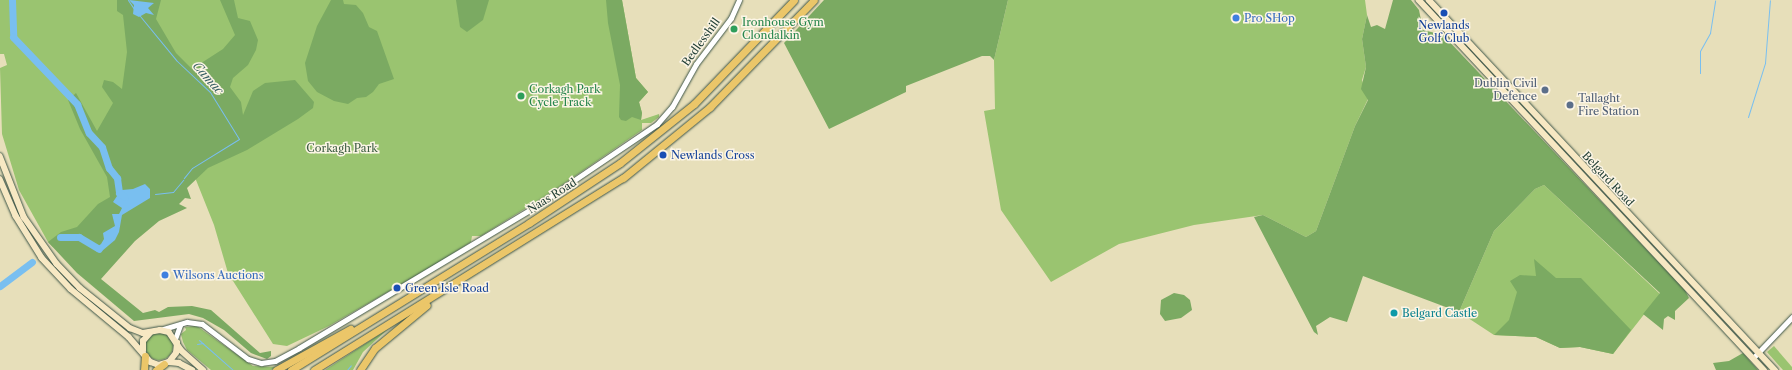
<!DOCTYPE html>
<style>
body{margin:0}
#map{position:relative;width:1792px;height:370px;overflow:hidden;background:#e7dfba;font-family:"Libre Caslon Text",serif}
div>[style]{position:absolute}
.green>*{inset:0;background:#9ac470}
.round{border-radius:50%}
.forest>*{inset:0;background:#7baa62}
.water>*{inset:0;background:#79bff0}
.stream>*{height:1px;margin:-0.5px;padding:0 0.5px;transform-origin:0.5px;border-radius:0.5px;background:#79bff0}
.river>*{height:7px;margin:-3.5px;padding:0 3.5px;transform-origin:3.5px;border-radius:3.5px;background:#79bff0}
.roads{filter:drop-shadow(0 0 1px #3d5548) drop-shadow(0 0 1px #3d5548)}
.tertiary>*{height:5px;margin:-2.5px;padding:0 2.5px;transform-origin:2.5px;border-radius:2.5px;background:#fff}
.secondary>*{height:5.5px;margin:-2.75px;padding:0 2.75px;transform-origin:2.75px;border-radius:2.75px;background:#f7e8c3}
.trunk>*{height:7px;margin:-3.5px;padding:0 3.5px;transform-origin:3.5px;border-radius:3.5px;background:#ebc669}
.dots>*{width:11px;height:11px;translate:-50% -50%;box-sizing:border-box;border:2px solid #fcf5e5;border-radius:50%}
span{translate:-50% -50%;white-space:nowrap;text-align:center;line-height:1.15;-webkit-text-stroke:3px #fcf5e5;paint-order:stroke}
.shop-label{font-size:11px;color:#366cbe}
.left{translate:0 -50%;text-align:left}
.leisure-label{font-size:11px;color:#27864d}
.transit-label{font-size:11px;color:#164399}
.street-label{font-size:11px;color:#1f3d34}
.service-label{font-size:11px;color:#4e5e75}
.right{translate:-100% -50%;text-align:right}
.park-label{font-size:11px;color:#3e5f43}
.culture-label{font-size:11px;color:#0d838f}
.water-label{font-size:12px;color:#365e63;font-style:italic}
</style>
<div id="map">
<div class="green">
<div style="clip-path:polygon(0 0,622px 0,636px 78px,648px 92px,639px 102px,642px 113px,641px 120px,659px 114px,659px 117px,651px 123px,642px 123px,642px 130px,552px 192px,481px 236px,472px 236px,471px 242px,436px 264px,329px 326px,287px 346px,273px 344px,228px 273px,214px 225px,194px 175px,65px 248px,53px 247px,48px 242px,19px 190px,2px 134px,0 68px,7px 65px,4px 54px,0 54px)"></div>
<div style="clip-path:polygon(1008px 0,1365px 0,1367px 15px,1362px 39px,1366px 67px,1362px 80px,1368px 99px,1355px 126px,1316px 231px,1306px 237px,1263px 215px,1194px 225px,1119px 244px,1051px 282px,1001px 210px,984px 111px,995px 109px,994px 60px)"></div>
<div style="clip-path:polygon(1544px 185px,1660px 294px,1613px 354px,1580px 347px,1560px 348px,1536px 337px,1494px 335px,1459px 312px,1494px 231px,1535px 189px)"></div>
<div style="clip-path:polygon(197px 326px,253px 366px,276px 367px,271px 370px,211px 370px,187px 350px,183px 342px,181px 334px,186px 330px,185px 327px)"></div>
<div style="clip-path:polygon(388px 329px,363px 352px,353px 370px,325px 370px)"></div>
<div class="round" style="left:145px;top:332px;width:28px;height:28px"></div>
<div style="clip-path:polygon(1774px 346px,1792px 367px,1792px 370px,1783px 370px,1767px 352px)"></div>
</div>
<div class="forest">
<div style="clip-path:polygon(117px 0,161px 0,156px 19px,176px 53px,192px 69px,223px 49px,235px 35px,220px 0,234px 0,238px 18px,250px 21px,258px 40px,256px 50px,248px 65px,233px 78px,230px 87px,241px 102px,243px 115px,253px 91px,265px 83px,295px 80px,314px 102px,313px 108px,298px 119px,247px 150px,208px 168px,187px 188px,191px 199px,185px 198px,179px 204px,187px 208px,159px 221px,135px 241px,101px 279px,143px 313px,155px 310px,159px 312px,168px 307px,192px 306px,211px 310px,260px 353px,271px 351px,271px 356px,267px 359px,251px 353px,224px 330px,203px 318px,189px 314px,134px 321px,77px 273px,48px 242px,61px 232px,77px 227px,98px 204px,110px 197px,107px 177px,80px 129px,68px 100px,76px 93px,97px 131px,113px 103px,102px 87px,104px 80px,113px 82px,122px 89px,127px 52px,123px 15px,117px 11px)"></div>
<div style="clip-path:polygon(331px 0,343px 0,344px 4px,356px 5px,363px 13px,369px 27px,377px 31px,394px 79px,379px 84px,373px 92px,366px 97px,357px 98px,348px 104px,334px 101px,317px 92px,308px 81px,305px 63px,317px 26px)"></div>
<div style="clip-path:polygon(456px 0,489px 0,483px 20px,467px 32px,460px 27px)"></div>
<div style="clip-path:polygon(606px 0,622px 0,636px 78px,648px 92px,639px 102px,642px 113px,641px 120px,632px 117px,626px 121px,621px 120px,619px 117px,620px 85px,608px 23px)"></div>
<div style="clip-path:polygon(824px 0,1008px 0,994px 60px,990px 56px,982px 56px,906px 86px,906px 92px,829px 129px,784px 43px)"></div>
<div style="clip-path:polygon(1393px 0,1411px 0,1419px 10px,1423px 30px,1443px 35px,1685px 290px,1689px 298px,1675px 311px,1675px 320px,1668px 316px,1664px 319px,1663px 330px,1643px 314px,1660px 293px,1544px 185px,1535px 189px,1494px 231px,1459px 312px,1363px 276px,1347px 322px,1330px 317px,1316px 326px,1318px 335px,1314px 332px,1254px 217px,1263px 215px,1306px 237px,1316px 231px,1355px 126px,1368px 100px,1361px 89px,1366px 67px,1362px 39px,1367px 15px,1371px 27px,1377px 25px,1385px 29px)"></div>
<div style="clip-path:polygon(1534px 259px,1556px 278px,1581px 278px,1631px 330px,1613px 354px,1580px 347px,1560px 348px,1536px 337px,1494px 335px,1509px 320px,1517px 292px,1510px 281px,1520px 275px,1536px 276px)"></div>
<div style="clip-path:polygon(1174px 293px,1184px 295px,1190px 300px,1192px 310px,1181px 318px,1165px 321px,1160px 314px,1161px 300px)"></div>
<div style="clip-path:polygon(1743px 353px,1758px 370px,1716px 370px,1713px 363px,1729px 361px)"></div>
</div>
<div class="water">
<div style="clip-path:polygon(129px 0,154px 3px,148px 8px,154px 15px,146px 13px,139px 17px,133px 14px,134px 5px)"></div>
<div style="clip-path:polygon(145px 184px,150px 189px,150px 198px,122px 215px,119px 232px,115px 240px,102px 251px,97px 252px,92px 245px,97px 247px,101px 244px,104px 239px,103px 233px,115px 226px,112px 214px,119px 214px,122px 208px,113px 202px,119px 193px,122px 190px,133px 189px)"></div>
</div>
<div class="stream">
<div style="left:128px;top:0;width:11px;rotate:56deg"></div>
<div style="left:140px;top:16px;width:58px;rotate:50.6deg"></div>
<div style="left:177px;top:61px;width:45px;rotate:43.2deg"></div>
<div style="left:210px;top:92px;width:55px;rotate:58.3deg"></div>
<div style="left:239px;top:139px;width:55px;rotate:148.3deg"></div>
<div style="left:192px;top:168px;width:13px;rotate:129deg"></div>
<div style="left:1700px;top:73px;width:22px;rotate:-90deg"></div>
<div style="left:1700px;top:51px;width:21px;rotate:-61deg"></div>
<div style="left:1710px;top:33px;width:33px;rotate:-81deg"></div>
<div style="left:1748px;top:117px;width:57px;rotate:-72.5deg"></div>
<div style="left:1765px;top:63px;width:63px;rotate:-85.5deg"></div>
<div style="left:155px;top:194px;width:18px;rotate:-6deg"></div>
<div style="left:173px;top:192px;width:16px;rotate:-50deg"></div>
<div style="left:199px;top:340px;width:45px;rotate:41.4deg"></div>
<div style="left:197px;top:344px;width:6px;rotate:-9deg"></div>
<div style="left:347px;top:370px;width:6px;rotate:-51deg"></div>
</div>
<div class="river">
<div style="left:12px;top:0;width:37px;rotate:88deg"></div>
<div style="left:13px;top:37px;width:93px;rotate:46.3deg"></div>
<div style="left:77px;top:104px;width:31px;rotate:68deg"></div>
<div style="left:89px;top:133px;width:19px;rotate:47deg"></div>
<div style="left:102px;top:147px;width:22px;rotate:72deg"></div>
<div style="left:109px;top:168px;width:13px;rotate:51deg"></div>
<div style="left:117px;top:178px;width:15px;rotate:82deg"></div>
<div style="left:119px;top:193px;width:7px;rotate:34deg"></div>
<div style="left:60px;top:237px;width:19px"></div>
<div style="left:79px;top:237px;width:23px;rotate:31deg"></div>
<div style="left:0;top:286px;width:40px;rotate:-37deg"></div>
</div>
<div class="roads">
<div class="tertiary">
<div style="left:160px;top:330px;width:28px;rotate:-17deg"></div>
<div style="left:187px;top:322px;width:15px;rotate:8deg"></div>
<div style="left:202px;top:324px;width:58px;rotate:37.3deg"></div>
<div style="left:248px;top:359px;width:14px;rotate:17deg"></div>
<div style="left:261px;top:363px;width:14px;rotate:-8deg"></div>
<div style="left:275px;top:361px;width:27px;rotate:-28deg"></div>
<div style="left:299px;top:348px;width:276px;rotate:-30.9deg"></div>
<div style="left:536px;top:206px;width:146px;rotate:-34.1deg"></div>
<div style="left:657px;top:124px;width:23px;rotate:-49deg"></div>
<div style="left:672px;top:107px;width:49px;rotate:-60.8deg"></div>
<div style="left:696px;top:64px;width:58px;rotate:-52.7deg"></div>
<div style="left:731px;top:18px;width:20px;rotate:-66deg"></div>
<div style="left:175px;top:339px;width:15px;rotate:-70deg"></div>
<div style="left:1753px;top:358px;width:57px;rotate:-46.4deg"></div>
</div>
<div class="secondary">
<div style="left:1419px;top:0;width:506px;rotate:47deg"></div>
<div style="left:1429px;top:0;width:507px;rotate:46.92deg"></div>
<div style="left:0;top:156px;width:66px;rotate:68.5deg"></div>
<div style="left:24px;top:217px;width:57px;rotate:54.9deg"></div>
<div style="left:57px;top:264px;width:33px;rotate:46deg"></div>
<div style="left:80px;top:288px;width:64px;rotate:38.7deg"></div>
<div style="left:130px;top:328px;width:14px;rotate:21deg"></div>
<div style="left:143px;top:333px;width:17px;rotate:-10deg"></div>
<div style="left:160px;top:330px;width:9px;rotate:13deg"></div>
<div style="left:169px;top:332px;width:22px;rotate:56deg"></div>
<div style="left:181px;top:350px;width:30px;rotate:42deg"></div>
<div style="left:0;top:179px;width:40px;rotate:66.6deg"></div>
<div style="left:16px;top:216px;width:49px;rotate:58.2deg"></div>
<div style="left:42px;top:258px;width:42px;rotate:46.9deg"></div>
<div style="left:71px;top:289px;width:75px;rotate:39.6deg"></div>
<div style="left:129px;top:337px;width:33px;rotate:49deg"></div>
<div style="left:151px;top:362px;width:9px;rotate:21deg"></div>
<div style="left:159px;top:365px;width:10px;rotate:-17deg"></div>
<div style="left:169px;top:362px;width:11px;rotate:-52deg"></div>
<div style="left:176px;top:353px;width:10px;rotate:-84deg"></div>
<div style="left:143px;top:351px;width:10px;rotate:-90deg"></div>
<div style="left:143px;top:341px;width:11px;rotate:-49deg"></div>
<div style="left:169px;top:362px;width:10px;rotate:6deg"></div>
<div style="left:179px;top:363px;width:15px;rotate:28deg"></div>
</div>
<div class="trunk">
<div style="left:144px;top:370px;width:14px;rotate:-86deg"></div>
<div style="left:156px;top:370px;width:10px;rotate:-37deg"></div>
<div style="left:276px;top:370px;width:85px;rotate:-29deg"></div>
<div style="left:291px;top:370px;width:280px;rotate:-31.7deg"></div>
<div style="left:529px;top:223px;width:109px;rotate:-33.4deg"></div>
<div style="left:620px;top:163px;width:95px;rotate:-38.6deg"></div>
<div style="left:694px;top:104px;width:144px;rotate:-46.1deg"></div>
<div style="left:314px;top:370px;width:364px;rotate:-31.9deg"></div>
<div style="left:623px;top:178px;width:112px;rotate:-39.2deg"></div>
<div style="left:710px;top:107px;width:149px;rotate:-45.8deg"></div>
<div style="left:360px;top:370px;width:27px;rotate:-56deg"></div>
<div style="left:375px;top:348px;width:67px;rotate:-39.6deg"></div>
</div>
</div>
<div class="dots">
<div style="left:1444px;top:13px;background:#1a4fb4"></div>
<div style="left:1236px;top:18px;background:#3f7fe0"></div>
<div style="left:734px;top:29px;background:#2e9e5b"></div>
<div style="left:1545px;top:90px;background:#5c6f8a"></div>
<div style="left:521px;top:96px;background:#2e9e5b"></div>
<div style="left:1570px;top:105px;background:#5c6f8a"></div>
<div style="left:663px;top:155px;background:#1a4fb4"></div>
<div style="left:165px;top:275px;background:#3f7fe0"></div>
<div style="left:397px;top:288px;background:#1a4fb4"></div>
<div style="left:1394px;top:313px;background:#0f9aa8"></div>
</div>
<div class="shop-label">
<span class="left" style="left:1244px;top:18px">Pro SHop</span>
<span class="left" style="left:173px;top:275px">Wilsons Auctions</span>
</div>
<div class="leisure-label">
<span class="left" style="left:742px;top:29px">Ironhouse Gym<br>Clondalkin</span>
<span class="left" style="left:529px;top:96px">Corkagh Park<br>Cycle Track</span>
</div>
<div class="transit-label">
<span style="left:1444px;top:32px">Newlands<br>Golf Club</span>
<span class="left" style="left:671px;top:155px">Newlands Cross</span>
<span class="left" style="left:405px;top:288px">Green Isle Road</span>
</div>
<div class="street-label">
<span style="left:701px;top:42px;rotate:-54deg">Bedlesshill</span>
<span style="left:1608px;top:179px;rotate:47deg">Belgard Road</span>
<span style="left:552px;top:196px;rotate:-32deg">Naas Road</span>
</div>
<div class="service-label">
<span class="right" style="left:1537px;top:90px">Dublin Civil<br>Defence</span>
<span class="left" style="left:1578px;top:105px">Tallaght<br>Fire Station</span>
</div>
<div class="park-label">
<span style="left:342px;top:148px">Corkagh Park</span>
</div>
<div class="culture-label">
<span class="left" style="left:1402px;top:313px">Belgard Castle</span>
</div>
<div class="water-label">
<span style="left:208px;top:78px;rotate:48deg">Camac</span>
</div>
</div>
